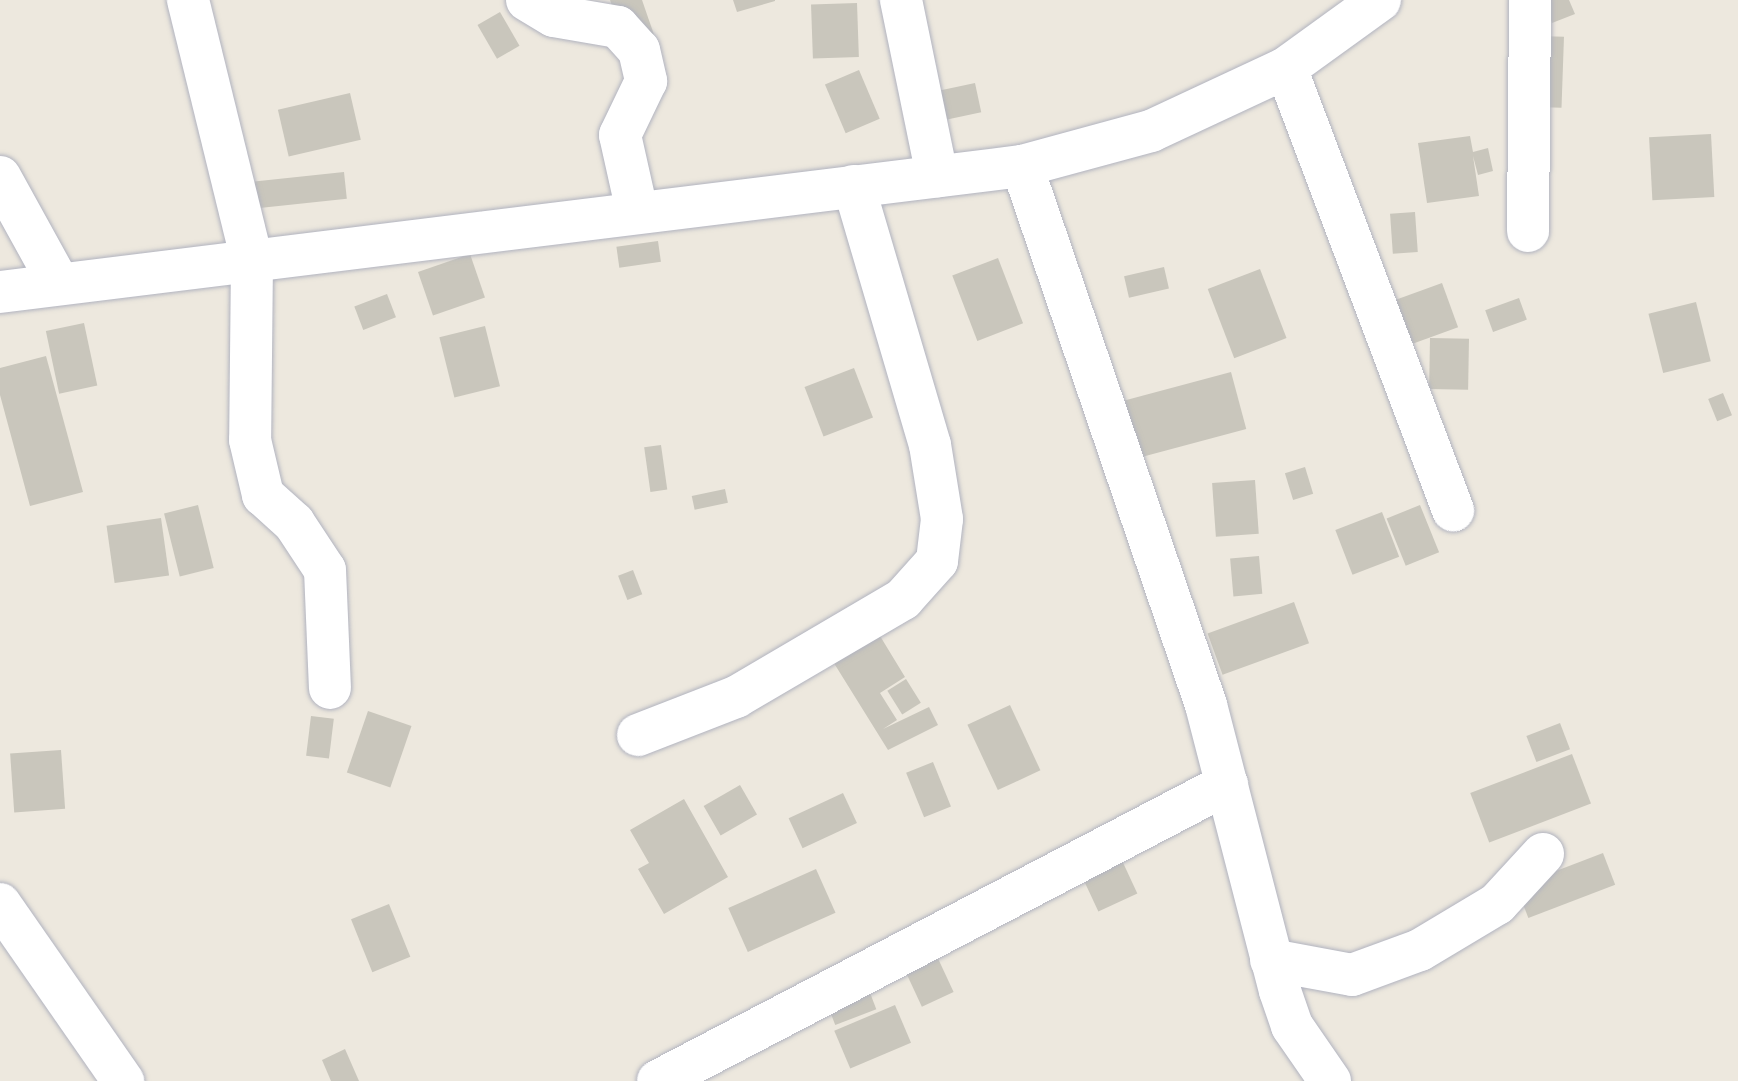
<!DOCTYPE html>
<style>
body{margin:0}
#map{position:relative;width:1738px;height:1081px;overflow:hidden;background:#ede8de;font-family:Mulish,sans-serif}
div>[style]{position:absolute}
.building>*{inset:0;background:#c9c6bc;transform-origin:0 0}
.roads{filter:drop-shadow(0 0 2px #b1b3bf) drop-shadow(0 0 2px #b1b3bf)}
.minor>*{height:42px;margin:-21px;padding:0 21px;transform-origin:21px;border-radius:21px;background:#fff}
span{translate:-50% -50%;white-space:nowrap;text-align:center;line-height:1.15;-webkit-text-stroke:7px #fff;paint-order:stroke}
</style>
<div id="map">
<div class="building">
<div style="clip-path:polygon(610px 0,642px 0,661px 55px,632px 65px)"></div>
<div style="clip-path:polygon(733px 0,775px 0,775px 1px,737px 12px)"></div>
<div style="clip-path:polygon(1544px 0,1569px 0,1575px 14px,1552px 23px)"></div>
<div style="left:857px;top:3px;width:54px;height:46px;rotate:88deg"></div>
<div style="left:500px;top:12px;width:39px;height:26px;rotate:60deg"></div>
<div style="left:1539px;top:36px;width:25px;height:71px;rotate:2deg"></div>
<div style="left:859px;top:70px;width:53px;height:37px;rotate:67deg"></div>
<div style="left:975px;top:83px;width:30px;height:48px;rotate:78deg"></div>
<div style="left:350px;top:93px;width:48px;height:74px;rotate:77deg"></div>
<div style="left:1711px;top:134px;width:63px;height:62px;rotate:87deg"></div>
<div style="clip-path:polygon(1470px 136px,1473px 152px,1488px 148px,1493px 171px,1478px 175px,1473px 156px,1479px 196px,1427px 203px,1418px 143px)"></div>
<div style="left:344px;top:172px;width:27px;height:90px;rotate:84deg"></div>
<div style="left:1415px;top:212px;width:40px;height:25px;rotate:86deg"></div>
<div style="left:658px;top:241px;width:21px;height:42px;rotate:82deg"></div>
<div style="left:470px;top:254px;width:46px;height:55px;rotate:71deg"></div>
<div style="left:998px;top:258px;width:70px;height:49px;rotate:69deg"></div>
<div style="left:1164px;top:267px;width:22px;height:41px;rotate:77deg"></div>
<div style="left:1260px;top:269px;width:74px;height:56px;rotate:69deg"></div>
<div style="left:1442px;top:283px;width:47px;height:52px;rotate:70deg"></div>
<div style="left:387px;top:294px;width:25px;height:35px;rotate:69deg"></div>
<div style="left:1519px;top:298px;width:23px;height:36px;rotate:70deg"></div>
<div style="left:1696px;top:302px;width:61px;height:49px;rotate:76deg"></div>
<div style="left:84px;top:323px;width:64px;height:39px;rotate:78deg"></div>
<div style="left:485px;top:326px;width:62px;height:47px;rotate:76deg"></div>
<div style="left:1430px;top:338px;width:39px;height:51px;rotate:1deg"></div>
<div style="clip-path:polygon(46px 356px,83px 492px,30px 506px,0 395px,0 368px)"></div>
<div style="left:854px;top:368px;width:53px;height:53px;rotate:69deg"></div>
<div style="left:1231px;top:372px;width:59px;height:116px;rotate:75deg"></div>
<div style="left:1723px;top:393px;width:24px;height:16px;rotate:68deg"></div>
<div style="left:661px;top:445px;width:45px;height:17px;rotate:82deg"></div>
<div style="left:1305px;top:467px;width:28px;height:21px;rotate:73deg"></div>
<div style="left:1255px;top:480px;width:54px;height:43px;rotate:86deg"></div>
<div style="left:725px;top:489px;width:14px;height:34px;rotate:78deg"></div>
<div style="left:198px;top:505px;width:65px;height:35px;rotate:76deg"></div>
<div style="left:1420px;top:505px;width:51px;height:36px;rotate:68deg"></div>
<div style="left:1382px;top:512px;width:48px;height:50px;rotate:69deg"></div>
<div style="left:161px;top:518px;width:58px;height:55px;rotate:82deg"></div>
<div style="left:1259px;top:556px;width:38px;height:29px;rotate:85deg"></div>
<div style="left:633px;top:570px;width:26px;height:16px;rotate:69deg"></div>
<div style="left:1294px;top:602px;width:44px;height:92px;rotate:70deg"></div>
<div style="clip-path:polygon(877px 631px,905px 677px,880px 693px,897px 720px,883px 729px,929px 707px,938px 725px,888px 750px,832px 660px)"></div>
<div style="left:906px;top:679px;width:28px;height:22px;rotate:58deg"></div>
<div style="left:1010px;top:705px;width:72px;height:47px;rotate:65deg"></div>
<div style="left:368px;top:711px;width:46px;height:65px;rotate:19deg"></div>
<div style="left:311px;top:716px;width:23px;height:40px;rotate:7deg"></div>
<div style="left:1560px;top:723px;width:28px;height:36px;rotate:69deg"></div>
<div style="left:61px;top:750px;width:59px;height:51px;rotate:86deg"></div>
<div style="left:1572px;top:754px;width:53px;height:109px;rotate:69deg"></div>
<div style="left:933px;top:762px;width:48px;height:29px;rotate:68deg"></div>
<div style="left:740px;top:785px;width:34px;height:42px;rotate:60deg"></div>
<div style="left:843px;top:793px;width:33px;height:60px;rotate:65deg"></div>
<div style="clip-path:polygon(684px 799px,728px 877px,664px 914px,638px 869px,649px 863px,630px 830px)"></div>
<div style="left:1112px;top:839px;width:60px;height:43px;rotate:65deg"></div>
<div style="left:1603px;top:853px;width:34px;height:93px;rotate:69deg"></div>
<div style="left:816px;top:869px;width:48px;height:96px;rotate:66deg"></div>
<div style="left:389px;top:904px;width:57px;height:41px;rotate:68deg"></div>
<div style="left:935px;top:952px;width:44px;height:35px;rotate:65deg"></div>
<div style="left:867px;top:985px;width:26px;height:44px;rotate:69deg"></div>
<div style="left:895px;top:1005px;width:41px;height:66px;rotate:67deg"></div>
<div style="clip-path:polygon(345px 1049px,359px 1081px,331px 1081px,322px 1060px)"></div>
</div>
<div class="roads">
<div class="minor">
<div style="left:188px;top:0;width:269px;rotate:76.2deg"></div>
<div style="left:252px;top:261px;width:179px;rotate:90.6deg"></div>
<div style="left:250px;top:440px;width:57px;rotate:76.7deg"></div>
<div style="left:263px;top:495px;width:42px;rotate:42.1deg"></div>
<div style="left:294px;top:523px;width:56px;rotate:56.6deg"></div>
<div style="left:325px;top:570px;width:118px;rotate:87.6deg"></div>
<div style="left:527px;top:0;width:31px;rotate:31deg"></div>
<div style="left:554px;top:16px;width:65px;rotate:9.8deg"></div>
<div style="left:618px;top:27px;width:31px;rotate:48deg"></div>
<div style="left:639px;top:50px;width:32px;rotate:77deg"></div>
<div style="left:646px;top:81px;width:60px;rotate:115.7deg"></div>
<div style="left:620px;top:135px;width:78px;rotate:77.4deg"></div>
<div style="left:901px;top:0;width:180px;rotate:78.4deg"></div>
<div style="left:1286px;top:68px;width:473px;rotate:69.3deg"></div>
<div style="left:1022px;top:166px;width:570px;rotate:71.15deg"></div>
<div style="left:1206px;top:705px;width:295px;rotate:75.5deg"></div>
<div style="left:1280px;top:991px;width:37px;rotate:71deg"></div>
<div style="left:1292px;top:1026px;width:67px;rotate:55.4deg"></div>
<div style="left:0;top:177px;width:122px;rotate:61.1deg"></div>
<div style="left:1528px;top:231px;width:231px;rotate:-89.5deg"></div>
<div style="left:0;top:292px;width:1030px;rotate:-7.03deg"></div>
<div style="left:1022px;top:166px;width:134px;rotate:-15.2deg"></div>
<div style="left:1151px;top:131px;width:149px;rotate:-25deg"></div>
<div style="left:1286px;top:68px;width:116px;rotate:-35.9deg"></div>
<div style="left:638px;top:735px;width:105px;rotate:-21.2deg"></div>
<div style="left:736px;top:697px;width:194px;rotate:-30.4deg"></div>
<div style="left:903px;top:599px;width:51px;rotate:-48.2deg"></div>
<div style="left:937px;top:561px;width:42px;rotate:-83.2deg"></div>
<div style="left:942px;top:519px;width:75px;rotate:-99.2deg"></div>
<div style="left:930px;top:445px;width:270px;rotate:-106.4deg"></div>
<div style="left:0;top:904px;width:216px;rotate:55.2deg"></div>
<div style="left:1271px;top:960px;width:82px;rotate:10.5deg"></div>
<div style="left:1352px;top:975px;width:72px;rotate:-20.2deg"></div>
<div style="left:1420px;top:950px;width:90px;rotate:-30.9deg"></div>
<div style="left:1497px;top:904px;width:68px;rotate:-47.4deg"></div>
<div style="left:658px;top:1081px;width:642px;rotate:-27.56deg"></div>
</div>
</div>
</div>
